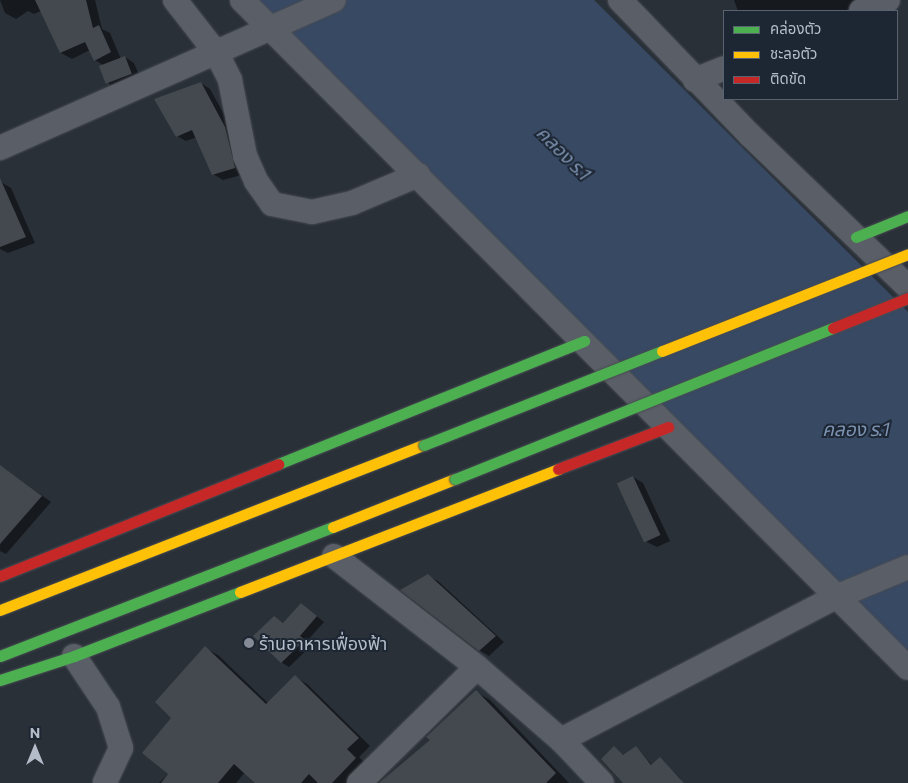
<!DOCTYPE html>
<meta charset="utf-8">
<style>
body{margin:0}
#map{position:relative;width:908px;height:783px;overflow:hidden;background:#2a3038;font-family:Commissioner,"Noto Sans Thai",sans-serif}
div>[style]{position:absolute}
.water>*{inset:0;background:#384963}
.shadow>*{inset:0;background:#0007}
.building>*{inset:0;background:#444950;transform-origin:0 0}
.roads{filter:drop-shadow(0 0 1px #484c53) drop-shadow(0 0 1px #484c53)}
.street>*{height:24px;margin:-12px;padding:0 12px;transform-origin:12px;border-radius:12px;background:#5a5e66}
.fast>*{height:11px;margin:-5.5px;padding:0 5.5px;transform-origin:5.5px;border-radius:5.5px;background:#4caf50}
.slow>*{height:11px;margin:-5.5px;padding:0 5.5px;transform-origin:5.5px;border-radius:5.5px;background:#ffc107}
.jam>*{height:11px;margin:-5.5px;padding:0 5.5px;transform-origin:5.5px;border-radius:5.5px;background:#c62828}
.bridges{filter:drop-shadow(0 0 1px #484c53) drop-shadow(0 0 1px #484c53)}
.fast-bridge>*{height:11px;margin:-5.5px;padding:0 5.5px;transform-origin:5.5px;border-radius:5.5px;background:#4caf50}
.slow-bridge>*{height:11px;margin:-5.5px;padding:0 5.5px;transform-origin:5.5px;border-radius:5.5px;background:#ffc107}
.jam-bridge>*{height:11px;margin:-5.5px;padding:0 5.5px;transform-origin:5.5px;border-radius:5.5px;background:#c62828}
.dots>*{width:14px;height:14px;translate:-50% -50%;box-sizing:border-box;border:2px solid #1d2633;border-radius:50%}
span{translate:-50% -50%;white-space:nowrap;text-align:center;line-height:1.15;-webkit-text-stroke:4px #1d2633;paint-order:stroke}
.poi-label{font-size:18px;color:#b4bcc9}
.left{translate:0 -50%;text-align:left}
.water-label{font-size:19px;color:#7c92b1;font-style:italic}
.legend{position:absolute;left:723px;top:10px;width:175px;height:90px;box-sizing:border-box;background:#1d2633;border:1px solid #59626f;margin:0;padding:6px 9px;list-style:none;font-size:15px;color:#b4bcc9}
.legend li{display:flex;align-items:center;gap:10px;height:25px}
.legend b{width:25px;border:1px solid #59626f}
.north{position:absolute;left:10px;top:723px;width:50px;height:50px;-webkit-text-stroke:4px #1d2633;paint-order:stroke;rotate:0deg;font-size:14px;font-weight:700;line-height:20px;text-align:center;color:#b4bcc9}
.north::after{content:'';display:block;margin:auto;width:18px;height:22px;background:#b4bcc9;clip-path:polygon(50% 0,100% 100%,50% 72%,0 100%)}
</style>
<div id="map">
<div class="water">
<div style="clip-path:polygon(247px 0,594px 0,908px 312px,908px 659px)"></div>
</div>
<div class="shadow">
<div style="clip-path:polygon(0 0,95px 0,102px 29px,110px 33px,121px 59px,125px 57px,134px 63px,141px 80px,119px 89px,109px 84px,106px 67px,95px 60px,90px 50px,72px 59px,61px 53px,41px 11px,34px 14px,28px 11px,16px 19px,5px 13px)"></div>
<div style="clip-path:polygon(734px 0,882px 0,858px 11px,738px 11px)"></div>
<div style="clip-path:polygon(201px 83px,210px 89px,235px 134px,245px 174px,223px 180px,213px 174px,197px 137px,186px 141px,177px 136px)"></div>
<div style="clip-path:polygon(1px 182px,11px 188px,35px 243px,8px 253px,0 249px)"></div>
<div style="clip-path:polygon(2px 467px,51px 502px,6px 554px,0 551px)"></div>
<div style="clip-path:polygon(633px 477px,643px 483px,670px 541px,657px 547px,647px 542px,617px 484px)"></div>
<div style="clip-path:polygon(428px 576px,438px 581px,504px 642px,489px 656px,479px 650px)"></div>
<div style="clip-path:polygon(302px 604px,324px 622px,307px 641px,312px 645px,289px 667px,281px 662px,274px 618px,284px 623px)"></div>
<div style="clip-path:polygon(205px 648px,218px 655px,269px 704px,295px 677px,307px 684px,370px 746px,359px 757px,368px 766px,351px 783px,257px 783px,245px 772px,236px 783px,159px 783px,169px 773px)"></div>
<div style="clip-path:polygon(476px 692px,490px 700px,569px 783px,396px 783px)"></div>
<div style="clip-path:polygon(636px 747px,653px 766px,664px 762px,681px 779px,676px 783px,625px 783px,614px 748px,624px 756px)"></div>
</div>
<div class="building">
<div style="clip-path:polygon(35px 0,86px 0,93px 28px,99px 25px,111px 52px,94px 61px,85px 42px,60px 53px)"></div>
<div style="left:125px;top:56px;width:19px;height:28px;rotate:69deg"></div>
<div style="clip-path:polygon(201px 82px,225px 127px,235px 168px,212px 175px,192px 130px,176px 137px,154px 99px)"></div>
<div style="clip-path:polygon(0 178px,26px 237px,0 247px)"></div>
<div style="clip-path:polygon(0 465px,42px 496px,0 544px)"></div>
<div style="left:633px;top:476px;width:65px;height:18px;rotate:65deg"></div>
<div style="clip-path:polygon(428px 574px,496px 636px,479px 651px,400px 590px)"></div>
<div style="clip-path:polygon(301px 603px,317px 616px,300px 636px,305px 640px,281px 663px,253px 636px,274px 616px,283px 623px)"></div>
<div style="clip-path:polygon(205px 646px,266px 704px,295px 675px,359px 738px,347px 749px,356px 758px,332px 783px,318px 783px,309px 774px,301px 783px,255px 783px,234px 764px,218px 783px,161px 783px,168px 774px,142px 753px,171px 718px,155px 702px)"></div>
<div style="clip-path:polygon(476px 690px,556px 773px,546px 783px,379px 783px,430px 740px,426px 737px)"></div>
<div style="clip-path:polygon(614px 746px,623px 755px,636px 746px,651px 765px,660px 757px,684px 783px,623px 783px,601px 759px)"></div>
</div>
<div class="roads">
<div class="street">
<div style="left:175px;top:0;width:68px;rotate:52.1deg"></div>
<div style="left:217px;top:54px;width:29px;rotate:63deg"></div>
<div style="left:230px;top:80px;width:77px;rotate:78.8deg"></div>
<div style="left:245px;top:156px;width:27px;rotate:66deg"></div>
<div style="left:256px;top:181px;width:28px;rotate:55deg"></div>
<div style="left:272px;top:204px;width:41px;rotate:11.3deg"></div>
<div style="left:312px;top:212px;width:41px;rotate:-12.7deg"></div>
<div style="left:352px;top:203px;width:72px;rotate:-23deg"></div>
<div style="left:242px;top:0;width:943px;rotate:45.09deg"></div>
<div style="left:620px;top:0;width:187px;rotate:46.1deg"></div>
<div style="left:750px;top:135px;width:219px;rotate:43.9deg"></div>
<div style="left:861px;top:11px;width:29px;rotate:-22deg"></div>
<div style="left:695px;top:80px;width:31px;rotate:-22deg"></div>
<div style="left:0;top:148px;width:365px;rotate:-23.9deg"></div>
<div style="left:334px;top:556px;width:181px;rotate:37.8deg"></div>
<div style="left:477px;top:667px;width:111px;rotate:41deg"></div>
<div style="left:561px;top:740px;width:59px;rotate:46.4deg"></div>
<div style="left:74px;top:656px;width:61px;rotate:56.3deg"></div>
<div style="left:108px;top:707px;width:43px;rotate:72.4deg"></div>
<div style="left:121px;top:748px;width:38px;rotate:115deg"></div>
<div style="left:561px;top:740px;width:310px;rotate:-27.5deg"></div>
<div style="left:836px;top:597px;width:78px;rotate:-22.6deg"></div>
<div style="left:359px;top:783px;width:165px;rotate:-44.5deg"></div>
</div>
<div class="fast">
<div style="left:856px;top:237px;width:56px;rotate:-22deg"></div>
<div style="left:278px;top:464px;width:330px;rotate:-21.9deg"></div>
<div style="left:0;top:656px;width:357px;rotate:-21.2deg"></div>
<div style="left:0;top:680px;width:78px;rotate:-18deg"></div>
<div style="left:74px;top:656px;width:178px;rotate:-21.1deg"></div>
</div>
<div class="slow">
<div style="left:333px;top:527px;width:131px;rotate:-21.5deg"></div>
<div style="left:240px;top:592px;width:341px;rotate:-21.1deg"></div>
<div style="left:0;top:610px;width:455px;rotate:-21.3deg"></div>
</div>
<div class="jam">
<div style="left:558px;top:469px;width:118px;rotate:-20.9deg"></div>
<div style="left:0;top:576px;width:300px;rotate:-21.9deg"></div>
</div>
</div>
<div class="bridges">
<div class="fast-bridge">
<div style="left:424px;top:445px;width:256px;rotate:-21.6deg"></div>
<div style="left:455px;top:479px;width:407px;rotate:-21.8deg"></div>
</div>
<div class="slow-bridge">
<div style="left:662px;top:351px;width:264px;rotate:-21.5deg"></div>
</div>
<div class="jam-bridge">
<div style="left:833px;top:328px;width:81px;rotate:-21.8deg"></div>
</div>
</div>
<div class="dots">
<div style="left:249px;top:643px;background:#848b96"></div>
</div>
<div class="poi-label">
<span class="left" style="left:259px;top:643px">ร้านอาหารเฟื่องฟ้า</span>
</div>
<div class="water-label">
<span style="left:564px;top:153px;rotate:45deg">คลอง ร.1</span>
<span style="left:856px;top:429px">คลอง ร.1</span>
</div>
<ul class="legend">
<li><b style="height:6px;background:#4caf50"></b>คล่องตัว</li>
<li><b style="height:6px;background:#ffc107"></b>ชะลอตัว</li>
<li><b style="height:6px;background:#c62828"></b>ติดขัด</li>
</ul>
<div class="north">N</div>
</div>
